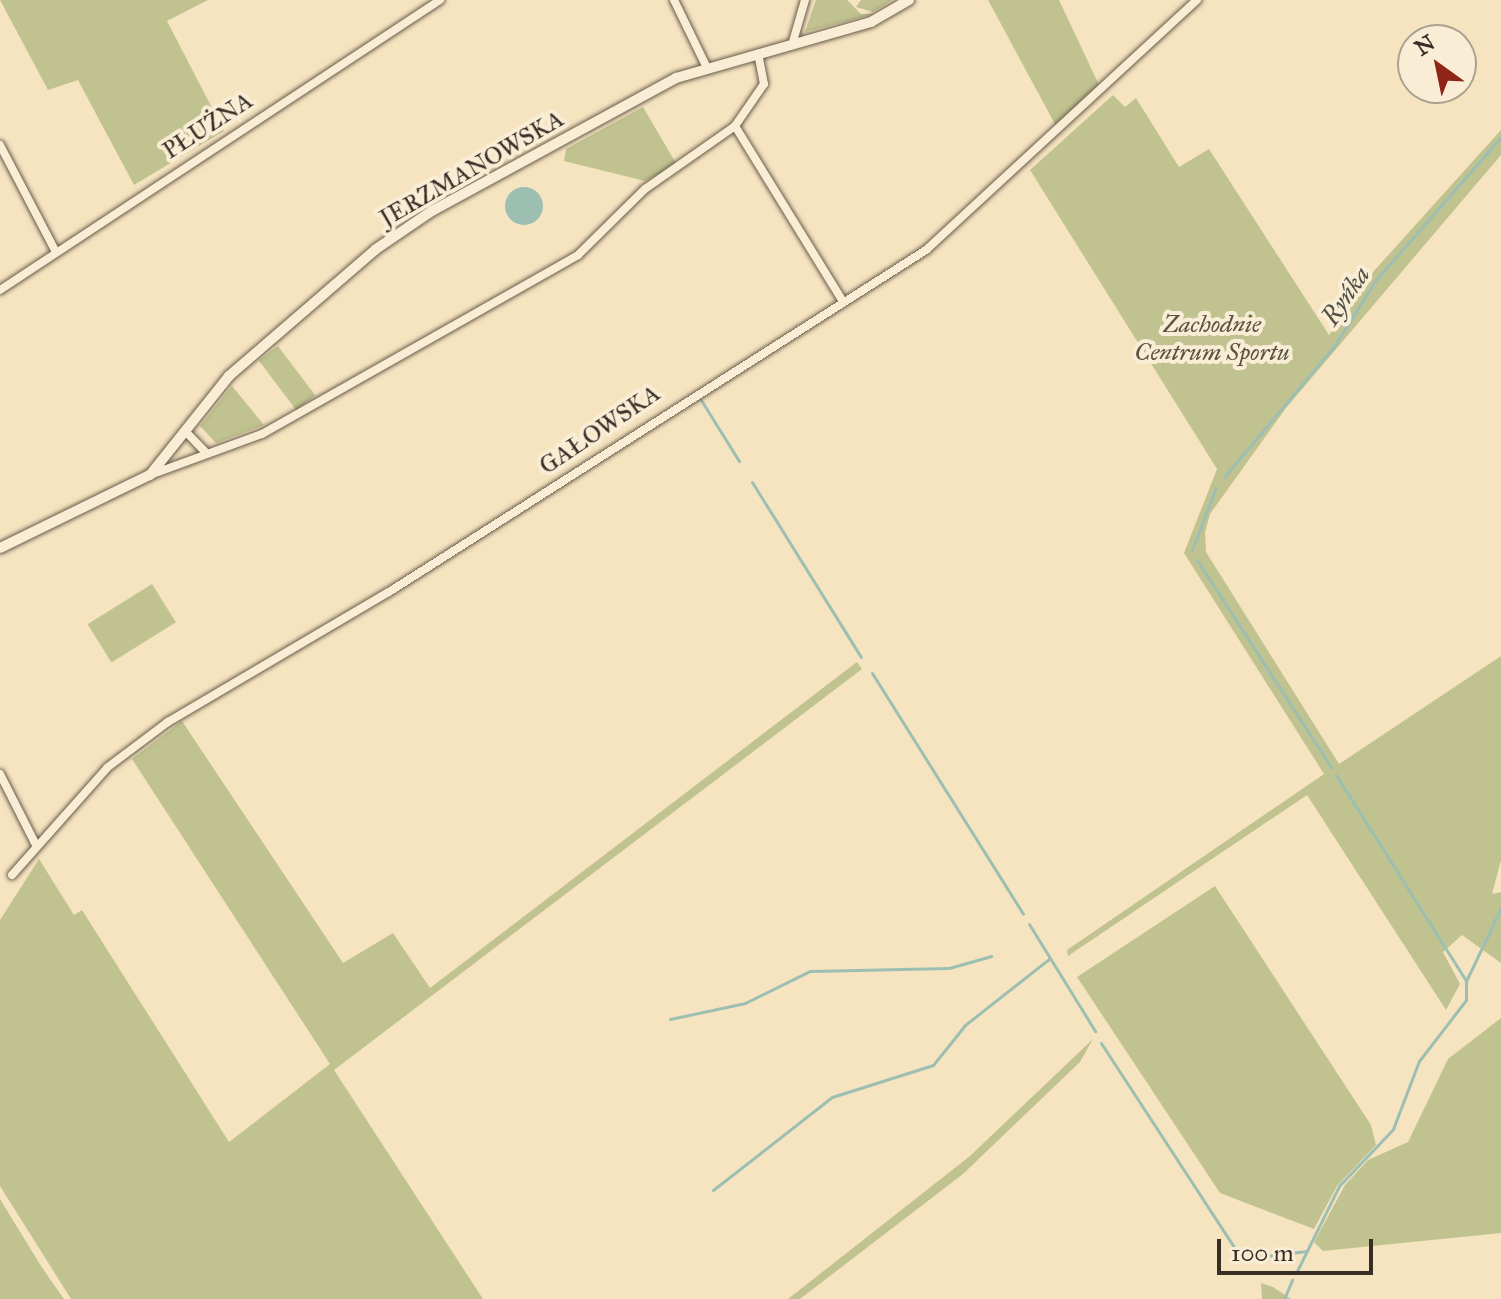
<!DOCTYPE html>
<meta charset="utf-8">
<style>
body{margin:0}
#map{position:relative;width:1501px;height:1299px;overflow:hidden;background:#f6e4c0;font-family:"IM FELL Great Primer",serif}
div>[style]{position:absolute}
.green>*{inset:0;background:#c0c390;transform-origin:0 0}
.water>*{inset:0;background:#9dbfb2}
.round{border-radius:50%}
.stream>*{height:3px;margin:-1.5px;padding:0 1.5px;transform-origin:1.5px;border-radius:1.5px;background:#9dbfb2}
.roads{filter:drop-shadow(0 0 2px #685c4c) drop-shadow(0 0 2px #685c4c)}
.minor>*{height:8px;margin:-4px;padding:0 4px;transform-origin:4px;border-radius:4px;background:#f9edd6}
.tertiary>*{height:10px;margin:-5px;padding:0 5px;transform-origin:5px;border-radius:5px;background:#f9edd6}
span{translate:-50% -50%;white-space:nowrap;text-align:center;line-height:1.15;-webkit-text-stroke:8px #f9edd6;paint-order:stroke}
.street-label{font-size:24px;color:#392e26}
.park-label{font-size:24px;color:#5b5340;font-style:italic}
.water-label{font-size:26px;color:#525249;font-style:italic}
.north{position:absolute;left:1397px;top:24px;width:80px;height:80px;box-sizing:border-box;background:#f9edd6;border:2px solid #aca190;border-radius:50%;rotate:327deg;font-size:22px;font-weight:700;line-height:32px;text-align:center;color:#392e26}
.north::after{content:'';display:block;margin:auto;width:28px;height:36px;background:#8f2418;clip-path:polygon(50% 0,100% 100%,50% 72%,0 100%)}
.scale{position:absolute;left:1217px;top:1239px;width:156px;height:36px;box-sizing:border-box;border:4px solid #392e26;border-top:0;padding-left:10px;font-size:24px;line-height:28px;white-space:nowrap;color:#392e26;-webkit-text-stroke:6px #f9edd6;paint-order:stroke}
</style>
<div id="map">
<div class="green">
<div style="clip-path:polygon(0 0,208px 0,167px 21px,224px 131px,134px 185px,78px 80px,48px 90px)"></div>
<div style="clip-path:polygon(816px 0,847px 0,861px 14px,874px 14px,805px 32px)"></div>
<div style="clip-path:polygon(861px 0,892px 0,873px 12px,856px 7px)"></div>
<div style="clip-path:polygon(988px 0,1059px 0,1099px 85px,1056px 126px)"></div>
<div style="clip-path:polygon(1113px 95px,1125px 107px,1136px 98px,1179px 167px,1209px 149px,1329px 335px,1373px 272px,1501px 130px,1501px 155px,1286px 408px,1210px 514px,1205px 532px,1206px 552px,1339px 764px,1501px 656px,1501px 860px,1492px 894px,1501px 892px,1501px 963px,1462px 935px,1443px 952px,1460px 984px,1446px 1010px,1307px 795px,1068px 956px,1067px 950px,1324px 774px,1184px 553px,1217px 469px,1030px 170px)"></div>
<div style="clip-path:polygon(643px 107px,677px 165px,645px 181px,564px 161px,566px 149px)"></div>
<div style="left:278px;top:346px;width:62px;height:24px;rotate:53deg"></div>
<div style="clip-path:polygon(232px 386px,264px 425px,216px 443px,200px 426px)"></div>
<div style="left:152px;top:584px;width:45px;height:76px;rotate:58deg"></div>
<div style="clip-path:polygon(857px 662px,862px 669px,334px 1070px,483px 1299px,71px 1299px,0 1186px,0 920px,39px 859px,74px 915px,82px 910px,229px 1142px,330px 1064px,132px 759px,182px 721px,343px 963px,393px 933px,430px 988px)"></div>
<div style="clip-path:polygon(1215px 886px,1371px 1125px,1376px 1145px,1337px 1186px,1314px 1229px,1220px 1193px,1077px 977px)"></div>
<div style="clip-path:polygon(1501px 1018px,1501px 1233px,1323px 1251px,1314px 1242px,1345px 1185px,1368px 1160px,1408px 1142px,1448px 1059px)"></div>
<div style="clip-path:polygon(1093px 1039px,1080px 1062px,963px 1174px,800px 1299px,788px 1299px,970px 1156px)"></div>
<div style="clip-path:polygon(0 1199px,41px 1266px,64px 1299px,0 1299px)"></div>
<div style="clip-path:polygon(1261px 1283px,1273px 1287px,1291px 1299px,1262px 1299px)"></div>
</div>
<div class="water">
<div class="round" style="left:505px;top:187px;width:38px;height:38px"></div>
</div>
<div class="stream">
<div style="left:701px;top:400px;width:72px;rotate:58.1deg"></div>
<div style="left:1224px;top:477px;width:172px;rotate:-49.9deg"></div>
<div style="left:1335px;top:345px;width:75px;rotate:-58deg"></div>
<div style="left:1375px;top:281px;width:191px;rotate:-48.8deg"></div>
<div style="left:752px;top:482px;width:206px;rotate:58.1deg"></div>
<div style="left:1192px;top:550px;width:67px;rotate:-69.1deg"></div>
<div style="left:1197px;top:560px;width:247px;rotate:57.1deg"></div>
<div style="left:872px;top:673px;width:284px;rotate:57.9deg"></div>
<div style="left:1336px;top:775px;width:244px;rotate:57.7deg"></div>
<div style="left:1029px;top:924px;width:126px;rotate:58.3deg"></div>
<div style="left:670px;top:1019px;width:77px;rotate:-12deg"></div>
<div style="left:745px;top:1003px;width:72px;rotate:-26.2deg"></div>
<div style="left:810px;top:971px;width:139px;rotate:-1.2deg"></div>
<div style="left:949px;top:968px;width:44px;rotate:-15.9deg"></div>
<div style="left:1101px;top:1043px;width:258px;rotate:56.9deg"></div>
<div style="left:1242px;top:1259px;width:65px;rotate:-7deg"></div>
<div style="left:713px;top:1190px;width:151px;rotate:-38deg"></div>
<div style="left:832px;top:1097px;width:106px;rotate:-17.6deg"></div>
<div style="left:933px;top:1065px;width:51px;rotate:-51.3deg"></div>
<div style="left:965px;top:1025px;width:107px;rotate:-38.2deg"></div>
<div style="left:1297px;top:1271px;width:95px;rotate:-63.7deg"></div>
<div style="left:1339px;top:1186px;width:79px;rotate:-46.5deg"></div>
<div style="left:1393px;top:1129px;width:73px;rotate:-69.1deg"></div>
<div style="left:1419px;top:1061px;width:77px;rotate:-52.4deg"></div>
<div style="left:1466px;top:1000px;width:19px;rotate:-90deg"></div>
<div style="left:1466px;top:981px;width:81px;rotate:-64.4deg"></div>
<div style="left:1284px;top:1299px;width:21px;rotate:-67deg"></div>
</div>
<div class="roads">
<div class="minor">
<div style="left:674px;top:0;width:76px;rotate:64.1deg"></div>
<div style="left:792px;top:45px;width:47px;rotate:-73.9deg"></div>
<div style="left:735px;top:126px;width:204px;rotate:58.4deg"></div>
<div style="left:0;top:145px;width:121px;rotate:62.4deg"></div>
<div style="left:0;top:290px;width:527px;rotate:-33.39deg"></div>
<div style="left:187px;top:433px;width:28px;rotate:46deg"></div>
<div style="left:150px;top:475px;width:119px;rotate:-20.1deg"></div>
<div style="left:262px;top:434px;width:363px;rotate:-29.5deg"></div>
<div style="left:578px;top:255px;width:94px;rotate:-44.6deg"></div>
<div style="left:645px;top:189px;width:110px;rotate:-35deg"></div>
<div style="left:735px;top:126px;width:51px;rotate:-55.4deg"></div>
<div style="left:764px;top:84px;width:31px;rotate:-101deg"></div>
<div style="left:0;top:774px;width:80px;rotate:63.1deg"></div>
<div style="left:12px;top:875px;width:144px;rotate:-48.4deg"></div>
<div style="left:108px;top:767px;width:75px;rotate:-36.9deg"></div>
<div style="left:168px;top:722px;width:256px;rotate:-30.5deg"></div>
<div style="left:389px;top:592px;width:637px;rotate:-32.49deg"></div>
<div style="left:926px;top:250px;width:369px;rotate:-42.7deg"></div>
</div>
<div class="tertiary">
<div style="left:0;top:548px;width:167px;rotate:-26deg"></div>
<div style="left:150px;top:475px;width:127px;rotate:-51.4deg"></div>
<div style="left:229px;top:376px;width:194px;rotate:-40.8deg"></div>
<div style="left:376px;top:249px;width:68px;rotate:-34.2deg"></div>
<div style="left:432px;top:211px;width:278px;rotate:-28.6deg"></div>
<div style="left:676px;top:78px;width:203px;rotate:-16deg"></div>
<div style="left:871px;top:22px;width:44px;rotate:-30.1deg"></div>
</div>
</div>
<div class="street-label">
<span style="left:208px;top:126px;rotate:-33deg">PŁUŻNA</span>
<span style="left:472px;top:169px;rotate:-30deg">JERZMANOWSKA</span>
<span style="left:600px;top:430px;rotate:-34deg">GAŁOWSKA</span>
</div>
<div class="park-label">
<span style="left:1212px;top:339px">Zachodnie<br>Centrum Sportu</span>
</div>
<div class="water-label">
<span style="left:1346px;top:296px;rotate:-56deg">Ryńka</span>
</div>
<div class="north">N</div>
<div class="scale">100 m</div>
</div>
